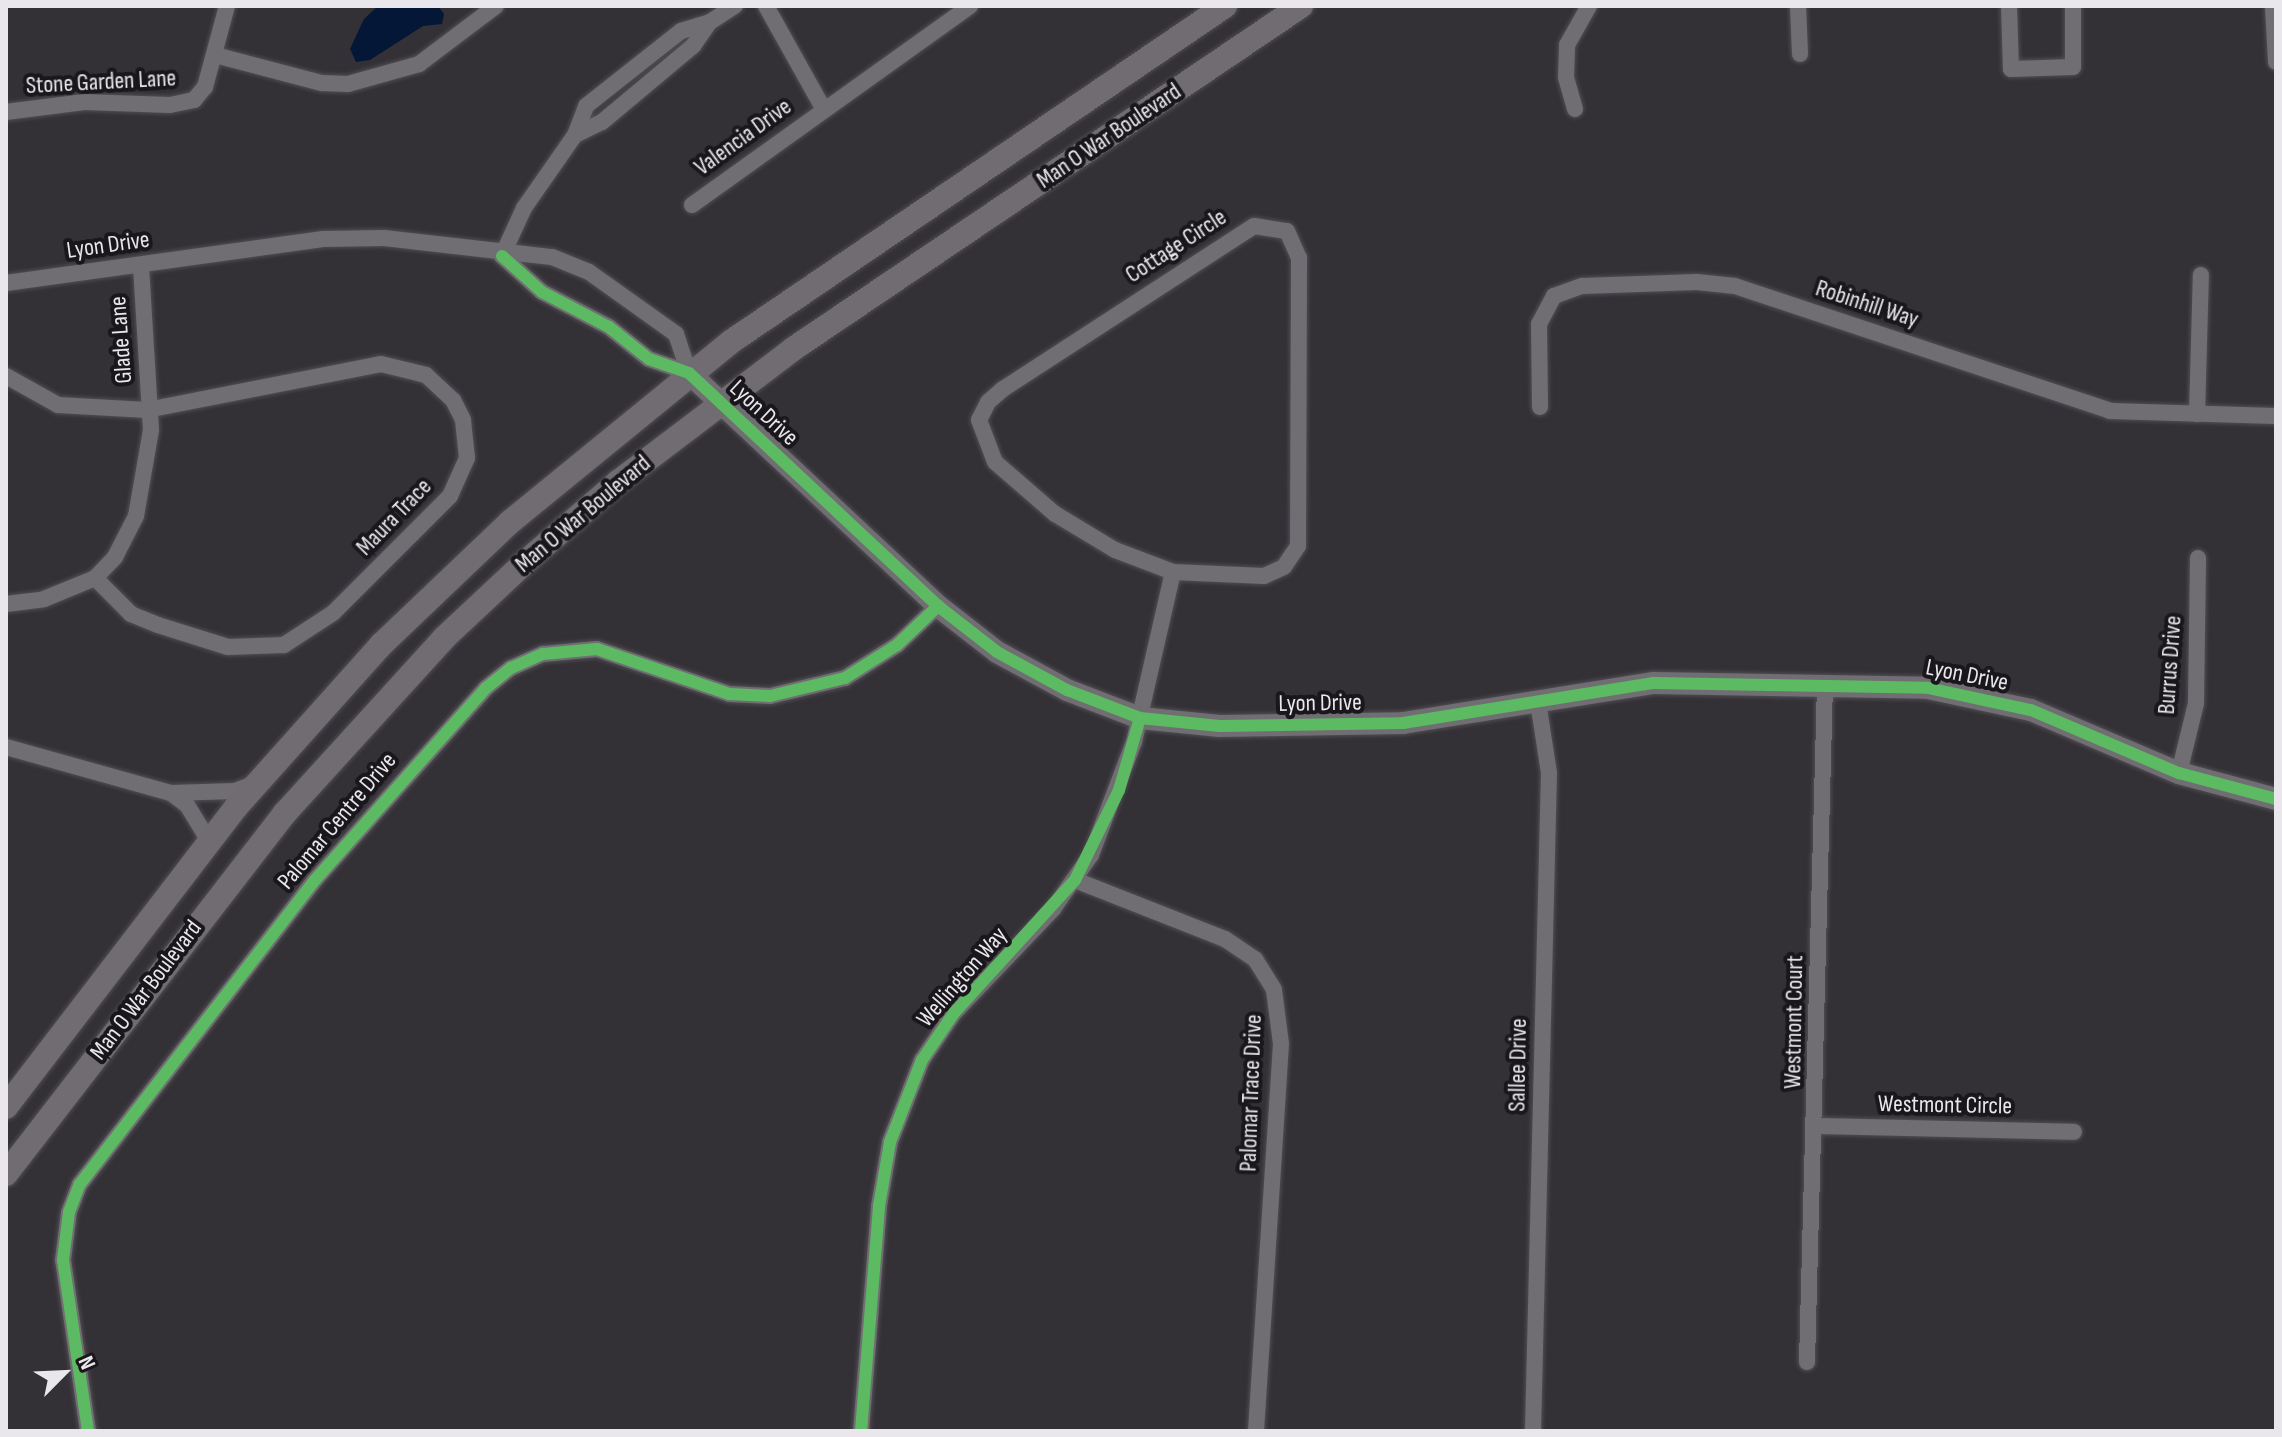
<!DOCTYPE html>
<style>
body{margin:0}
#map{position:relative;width:2282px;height:1437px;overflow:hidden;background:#333036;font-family:"Sofia Sans Condensed",sans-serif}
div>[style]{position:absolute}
.water>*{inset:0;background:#051736}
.roads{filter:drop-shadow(0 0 2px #504e53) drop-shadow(0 0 2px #504e53)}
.street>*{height:16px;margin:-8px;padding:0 8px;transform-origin:8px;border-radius:8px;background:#706e72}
.secondary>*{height:22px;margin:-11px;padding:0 11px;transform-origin:11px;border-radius:11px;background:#706e72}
.primary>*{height:24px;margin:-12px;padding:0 12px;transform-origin:12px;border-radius:12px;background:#706c72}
.cycleway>*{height:12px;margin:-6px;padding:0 6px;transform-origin:6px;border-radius:6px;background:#5cba63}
span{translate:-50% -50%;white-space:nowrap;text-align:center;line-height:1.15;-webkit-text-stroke:8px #19171c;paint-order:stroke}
.street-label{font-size:24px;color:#e9e6ec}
.frame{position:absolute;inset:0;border:8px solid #e9e6ec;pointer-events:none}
.north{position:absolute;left:24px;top:1333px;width:80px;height:80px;-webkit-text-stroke:6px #19171c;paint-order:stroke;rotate:66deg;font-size:22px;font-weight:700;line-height:32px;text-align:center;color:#e9e6ec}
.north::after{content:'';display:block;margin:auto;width:28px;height:36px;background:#e9e6ec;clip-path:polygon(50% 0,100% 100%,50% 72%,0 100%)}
</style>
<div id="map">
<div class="water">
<div style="clip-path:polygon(438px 6px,444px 14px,442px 24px,423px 26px,370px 60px,356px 62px,350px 49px,364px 19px,377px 7px)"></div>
</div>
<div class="roads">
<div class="street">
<div style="left:766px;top:6px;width:117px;rotate:60.8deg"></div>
<div style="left:1798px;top:6px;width:48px;rotate:87.6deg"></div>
<div style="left:2009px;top:6px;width:63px;rotate:88.2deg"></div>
<div style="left:2011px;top:69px;width:62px;rotate:-1.8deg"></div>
<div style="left:2073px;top:67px;width:61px;rotate:-90deg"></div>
<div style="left:2273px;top:6px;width:56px;rotate:86.9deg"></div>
<div style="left:215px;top:55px;width:111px;rotate:14.7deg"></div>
<div style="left:322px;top:83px;width:26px;rotate:2deg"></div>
<div style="left:348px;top:84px;width:74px;rotate:-15.7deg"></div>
<div style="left:419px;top:64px;width:96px;rotate:-37deg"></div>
<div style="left:1575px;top:109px;width:33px;rotate:-106deg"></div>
<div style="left:1566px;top:77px;width:32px;rotate:-88deg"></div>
<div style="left:1567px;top:45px;width:45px;rotate:-60.6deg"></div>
<div style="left:6px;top:112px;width:79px;rotate:-7.3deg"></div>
<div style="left:84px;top:102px;width:86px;rotate:2deg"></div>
<div style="left:170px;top:105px;width:25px;rotate:-12deg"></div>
<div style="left:194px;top:100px;width:17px;rotate:-50deg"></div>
<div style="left:205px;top:87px;width:84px;rotate:-74.8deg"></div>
<div style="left:575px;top:135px;width:30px;rotate:-26deg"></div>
<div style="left:602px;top:122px;width:119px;rotate:-39.9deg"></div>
<div style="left:693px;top:46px;width:29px;rotate:-55deg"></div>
<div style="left:692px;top:205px;width:342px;rotate:-35.6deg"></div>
<div style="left:1254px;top:226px;width:33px;rotate:9deg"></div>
<div style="left:1287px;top:231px;width:30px;rotate:66deg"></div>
<div style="left:1299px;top:258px;width:288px;rotate:90.2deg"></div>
<div style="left:1298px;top:546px;width:25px;rotate:124deg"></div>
<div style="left:1284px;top:567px;width:22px;rotate:156deg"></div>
<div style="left:1264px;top:576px;width:91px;rotate:-177.5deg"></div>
<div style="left:1173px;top:572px;width:62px;rotate:-159.2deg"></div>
<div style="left:1115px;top:550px;width:70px;rotate:-149deg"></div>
<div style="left:1055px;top:514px;width:79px;rotate:-139.1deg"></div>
<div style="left:995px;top:462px;width:45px;rotate:-110.9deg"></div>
<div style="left:979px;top:420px;width:20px;rotate:-63deg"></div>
<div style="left:988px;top:402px;width:20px;rotate:-41deg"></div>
<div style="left:1003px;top:389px;width:299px;rotate:-33deg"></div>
<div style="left:502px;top:256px;width:53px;rotate:-65.4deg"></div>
<div style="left:524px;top:208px;width:89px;rotate:-55.1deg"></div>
<div style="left:575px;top:135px;width:31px;rotate:-69deg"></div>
<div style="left:586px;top:106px;width:121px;rotate:-38.3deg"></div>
<div style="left:681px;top:31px;width:30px;rotate:-17deg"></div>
<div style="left:710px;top:22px;width:30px;rotate:-33deg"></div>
<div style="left:502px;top:256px;width:54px;rotate:42deg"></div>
<div style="left:542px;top:292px;width:76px;rotate:27.6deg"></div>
<div style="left:609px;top:327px;width:51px;rotate:38.7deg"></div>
<div style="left:649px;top:359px;width:42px;rotate:19.3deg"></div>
<div style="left:6px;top:283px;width:320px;rotate:-7.9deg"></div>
<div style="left:323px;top:239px;width:61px;rotate:-0.9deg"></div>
<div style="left:384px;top:238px;width:169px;rotate:6.5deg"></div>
<div style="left:552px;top:257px;width:40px;rotate:22deg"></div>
<div style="left:589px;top:272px;width:107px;rotate:35.5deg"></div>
<div style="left:676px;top:334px;width:41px;rotate:71.6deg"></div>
<div style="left:6px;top:376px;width:60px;rotate:29.1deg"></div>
<div style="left:58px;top:405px;width:89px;rotate:3.2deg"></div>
<div style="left:147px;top:410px;width:238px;rotate:-11.1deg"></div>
<div style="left:381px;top:364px;width:46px;rotate:13.7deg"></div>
<div style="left:426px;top:375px;width:37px;rotate:43deg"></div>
<div style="left:453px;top:400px;width:22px;rotate:63deg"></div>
<div style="left:463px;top:420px;width:38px;rotate:84deg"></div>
<div style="left:467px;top:458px;width:42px;rotate:114.1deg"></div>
<div style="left:450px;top:496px;width:165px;rotate:135deg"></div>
<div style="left:333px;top:613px;width:59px;rotate:146.9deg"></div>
<div style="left:284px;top:645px;width:56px;rotate:178deg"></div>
<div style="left:228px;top:647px;width:73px;rotate:-162.6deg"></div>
<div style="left:158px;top:625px;width:29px;rotate:-158deg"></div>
<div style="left:131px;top:614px;width:51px;rotate:-135deg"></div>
<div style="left:1540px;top:407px;width:83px;rotate:-90.7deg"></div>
<div style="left:1539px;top:324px;width:32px;rotate:-62deg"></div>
<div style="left:1554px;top:296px;width:30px;rotate:-20deg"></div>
<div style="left:1582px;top:286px;width:115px;rotate:-2deg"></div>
<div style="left:1697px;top:282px;width:38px;rotate:6deg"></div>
<div style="left:1735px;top:286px;width:395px;rotate:18.4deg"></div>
<div style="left:2110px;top:411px;width:166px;rotate:1.7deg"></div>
<div style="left:2197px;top:414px;width:139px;rotate:-88.4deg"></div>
<div style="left:6px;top:604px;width:38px;rotate:-7deg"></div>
<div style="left:44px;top:599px;width:55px;rotate:-22.4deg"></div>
<div style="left:95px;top:578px;width:29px;rotate:-46deg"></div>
<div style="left:115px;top:557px;width:46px;rotate:-62.9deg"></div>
<div style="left:136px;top:516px;width:87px;rotate:-80.1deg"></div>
<div style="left:151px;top:430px;width:163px;rotate:-93.5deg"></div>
<div style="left:6px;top:747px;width:171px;rotate:15.6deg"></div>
<div style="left:171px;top:793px;width:64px;rotate:-1.8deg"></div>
<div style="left:235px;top:791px;width:19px;rotate:-21deg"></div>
<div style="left:2179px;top:773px;width:72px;rotate:-76.3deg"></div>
<div style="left:2196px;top:703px;width:145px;rotate:-89.2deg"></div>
<div style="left:171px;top:793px;width:20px;rotate:37deg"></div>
<div style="left:187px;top:805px;width:42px;rotate:58.6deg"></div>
<div style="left:1075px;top:880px;width:161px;rotate:21.5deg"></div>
<div style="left:1225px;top:939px;width:36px;rotate:34deg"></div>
<div style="left:1255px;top:959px;width:36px;rotate:58deg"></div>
<div style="left:1274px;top:990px;width:54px;rotate:82.6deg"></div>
<div style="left:1281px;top:1044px;width:388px;rotate:93.7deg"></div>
<div style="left:1816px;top:1126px;width:258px;rotate:1.3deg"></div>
<div style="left:1807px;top:1362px;width:679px;rotate:-88.48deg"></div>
<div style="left:88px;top:1431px;width:173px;rotate:-98.3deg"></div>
<div style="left:63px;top:1260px;width:48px;rotate:-82.9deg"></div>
<div style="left:69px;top:1212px;width:30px;rotate:-69deg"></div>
<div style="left:80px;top:1184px;width:384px;rotate:-52.3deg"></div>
<div style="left:315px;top:880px;width:257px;rotate:-48.3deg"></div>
<div style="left:486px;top:688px;width:32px;rotate:-39deg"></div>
<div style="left:511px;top:668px;width:35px;rotate:-24deg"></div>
<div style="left:543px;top:654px;width:54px;rotate:-5.3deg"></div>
<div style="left:597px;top:649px;width:139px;rotate:18.8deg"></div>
<div style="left:729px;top:694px;width:41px;rotate:2.8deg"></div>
<div style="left:770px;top:696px;width:77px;rotate:-13.5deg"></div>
<div style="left:845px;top:678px;width:62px;rotate:-32.4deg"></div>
<div style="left:897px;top:645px;width:57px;rotate:-43.6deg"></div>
<div style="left:861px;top:1431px;width:226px;rotate:-85.4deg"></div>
<div style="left:879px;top:1206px;width:65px;rotate:-80.2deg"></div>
<div style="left:890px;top:1142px;width:88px;rotate:-68.7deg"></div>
<div style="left:922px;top:1060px;width:57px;rotate:-55.8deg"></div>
<div style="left:954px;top:1013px;width:144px;rotate:-46.4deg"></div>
<div style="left:1053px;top:909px;width:66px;rotate:-54.9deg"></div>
<div style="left:1091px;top:855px;width:121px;rotate:-69.2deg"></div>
<div style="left:1134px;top:742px;width:174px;rotate:-77.1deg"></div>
<div style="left:1533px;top:1431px;width:658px;rotate:-88.61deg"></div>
<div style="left:1549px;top:773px;width:72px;rotate:-98.8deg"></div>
</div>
<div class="secondary">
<div style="left:689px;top:373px;width:341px;rotate:43.1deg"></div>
<div style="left:938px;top:606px;width:75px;rotate:37.9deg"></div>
<div style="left:997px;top:652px;width:80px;rotate:28.5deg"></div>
<div style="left:1067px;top:690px;width:78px;rotate:21deg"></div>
<div style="left:1140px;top:718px;width:80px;rotate:5.7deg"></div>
<div style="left:1220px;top:726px;width:183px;rotate:-0.9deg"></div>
<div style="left:1403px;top:723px;width:254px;rotate:-9.1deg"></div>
<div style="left:1654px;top:683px;width:274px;rotate:1deg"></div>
<div style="left:1928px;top:688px;width:105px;rotate:12.1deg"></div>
<div style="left:2031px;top:710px;width:161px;rotate:23.1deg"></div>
<div style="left:2179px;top:773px;width:100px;rotate:15deg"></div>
</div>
<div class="primary">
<div style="left:6px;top:1107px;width:379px;rotate:-52.5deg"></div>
<div style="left:237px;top:806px;width:217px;rotate:-48.2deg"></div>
<div style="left:382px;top:644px;width:177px;rotate:-43.6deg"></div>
<div style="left:510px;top:522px;width:286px;rotate:-39.2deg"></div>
<div style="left:732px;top:341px;width:596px;rotate:-34.2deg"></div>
<div style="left:6px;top:1174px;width:456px;rotate:-52.3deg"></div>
<div style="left:285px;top:813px;width:236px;rotate:-47.7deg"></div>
<div style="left:444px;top:638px;width:107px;rotate:-43.1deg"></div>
<div style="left:522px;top:565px;width:127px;rotate:-40.8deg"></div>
<div style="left:618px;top:482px;width:220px;rotate:-37.2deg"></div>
<div style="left:793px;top:349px;width:613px;rotate:-34.03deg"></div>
</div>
</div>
<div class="cycleway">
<div style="left:502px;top:256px;width:54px;rotate:42deg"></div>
<div style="left:542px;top:292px;width:76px;rotate:27.6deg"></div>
<div style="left:609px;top:327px;width:51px;rotate:38.7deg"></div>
<div style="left:649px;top:359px;width:42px;rotate:19.3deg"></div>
<div style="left:689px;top:373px;width:341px;rotate:43.1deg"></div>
<div style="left:938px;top:606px;width:75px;rotate:37.9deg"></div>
<div style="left:997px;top:652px;width:80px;rotate:28.5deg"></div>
<div style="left:1067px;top:690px;width:78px;rotate:21deg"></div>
<div style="left:1140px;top:718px;width:80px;rotate:5.7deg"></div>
<div style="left:1220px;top:726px;width:183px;rotate:-0.9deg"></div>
<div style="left:1403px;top:723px;width:254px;rotate:-9.1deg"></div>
<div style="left:1654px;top:683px;width:274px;rotate:1deg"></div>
<div style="left:1928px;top:688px;width:105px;rotate:12.1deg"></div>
<div style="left:2031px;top:710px;width:161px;rotate:23.1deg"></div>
<div style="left:2179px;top:773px;width:100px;rotate:15deg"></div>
<div style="left:88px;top:1431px;width:173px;rotate:-98.3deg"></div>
<div style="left:63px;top:1260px;width:48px;rotate:-82.9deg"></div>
<div style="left:69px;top:1212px;width:30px;rotate:-69deg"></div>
<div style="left:80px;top:1184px;width:384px;rotate:-52.3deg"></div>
<div style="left:315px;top:880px;width:257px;rotate:-48.3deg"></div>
<div style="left:486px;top:688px;width:32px;rotate:-39deg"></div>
<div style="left:511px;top:668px;width:35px;rotate:-24deg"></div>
<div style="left:543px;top:654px;width:54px;rotate:-5.3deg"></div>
<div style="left:597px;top:649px;width:139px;rotate:18.8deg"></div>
<div style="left:729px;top:694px;width:41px;rotate:2.8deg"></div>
<div style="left:770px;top:696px;width:77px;rotate:-13.5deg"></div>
<div style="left:845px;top:678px;width:62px;rotate:-32.4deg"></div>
<div style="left:897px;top:645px;width:57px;rotate:-43.6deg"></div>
<div style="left:861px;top:1431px;width:226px;rotate:-85.4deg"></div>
<div style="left:879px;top:1206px;width:65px;rotate:-80.2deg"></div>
<div style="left:890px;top:1142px;width:88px;rotate:-68.7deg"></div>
<div style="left:922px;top:1060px;width:57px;rotate:-55.8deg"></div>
<div style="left:954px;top:1013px;width:180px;rotate:-47.7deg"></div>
<div style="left:1075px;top:880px;width:100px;rotate:-63.9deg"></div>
<div style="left:1119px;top:790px;width:75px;rotate:-73.7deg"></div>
</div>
<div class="street-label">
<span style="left:101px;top:82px;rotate:-3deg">Stone Garden Lane</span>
<span style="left:1109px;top:136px;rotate:-34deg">Man O War Boulevard</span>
<span style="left:743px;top:137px;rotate:-36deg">Valencia Drive</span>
<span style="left:108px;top:245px;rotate:-8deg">Lyon Drive</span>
<span style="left:1176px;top:246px;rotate:-33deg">Cottage Circle</span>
<span style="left:1867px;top:304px;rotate:18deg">Robinhill Way</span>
<span style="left:121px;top:340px;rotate:-94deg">Glade Lane</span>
<span style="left:764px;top:413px;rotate:43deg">Lyon Drive</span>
<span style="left:583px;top:514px;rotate:-40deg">Man O War Boulevard</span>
<span style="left:394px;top:517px;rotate:-46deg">Maura Trace</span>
<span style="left:2170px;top:665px;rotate:-86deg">Burrus Drive</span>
<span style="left:1967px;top:675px;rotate:11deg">Lyon Drive</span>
<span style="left:1320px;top:703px;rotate:-1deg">Lyon Drive</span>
<span style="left:337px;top:821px;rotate:-50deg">Palomar Centre Drive</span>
<span style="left:962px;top:977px;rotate:-49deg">Wellington Way</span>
<span style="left:146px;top:990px;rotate:-53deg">Man O War Boulevard</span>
<span style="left:1794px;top:1022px;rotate:-89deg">Westmont Court</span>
<span style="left:1518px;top:1065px;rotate:-89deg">Sallee Drive</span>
<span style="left:1251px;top:1093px;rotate:-88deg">Palomar Trace Drive</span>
<span style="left:1945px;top:1105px;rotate:1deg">Westmont Circle</span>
</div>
<div class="frame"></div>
<div class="north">N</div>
</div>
